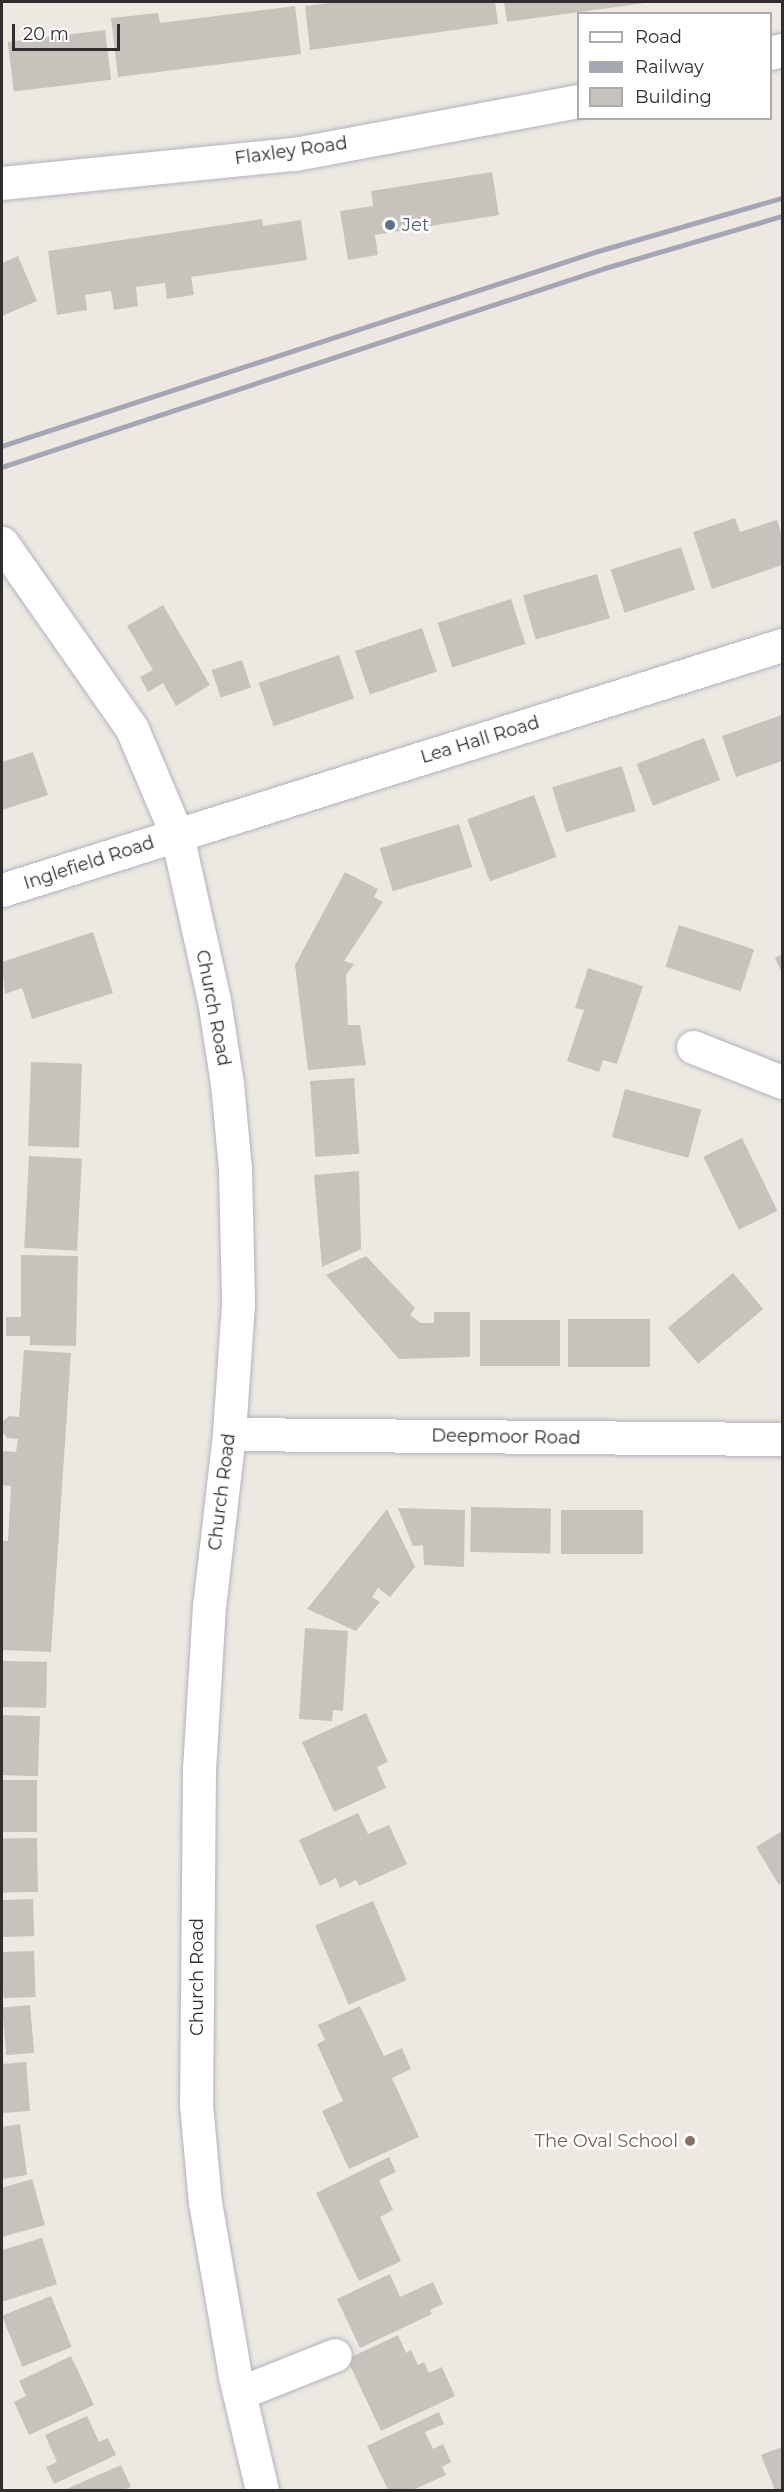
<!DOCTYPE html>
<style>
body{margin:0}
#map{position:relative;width:784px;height:2492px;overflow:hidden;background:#ede9e2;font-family:Montserrat,sans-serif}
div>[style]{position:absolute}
.building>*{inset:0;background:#c6c3bd;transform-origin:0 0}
.roads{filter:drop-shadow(0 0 2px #b2b3bc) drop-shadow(0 0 2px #b2b3bc)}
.minor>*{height:33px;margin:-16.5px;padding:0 16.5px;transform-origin:16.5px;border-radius:16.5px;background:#fff}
.rail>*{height:4.5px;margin:-2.25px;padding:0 2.25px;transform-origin:2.25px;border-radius:2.25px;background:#a5a6b5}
.dots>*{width:16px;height:16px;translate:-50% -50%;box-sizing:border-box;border:3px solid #fff;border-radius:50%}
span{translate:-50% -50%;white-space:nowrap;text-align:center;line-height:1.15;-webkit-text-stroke:5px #fff;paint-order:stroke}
.street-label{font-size:18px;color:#2e2e2e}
.service-label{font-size:18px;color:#4e5e75}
.left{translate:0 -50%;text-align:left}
.education-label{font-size:18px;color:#785e54}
.right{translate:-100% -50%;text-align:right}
.frame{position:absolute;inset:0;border:3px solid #2e2e2e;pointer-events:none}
.legend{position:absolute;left:577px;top:12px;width:195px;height:108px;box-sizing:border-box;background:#fff;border:2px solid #ababab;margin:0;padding:8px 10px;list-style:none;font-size:18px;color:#2e2e2e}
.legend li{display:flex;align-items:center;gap:12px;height:30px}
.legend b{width:30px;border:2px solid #ababab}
.scale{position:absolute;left:12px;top:24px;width:108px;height:27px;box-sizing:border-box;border:3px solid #2e2e2e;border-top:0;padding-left:8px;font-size:18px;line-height:21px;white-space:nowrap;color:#2e2e2e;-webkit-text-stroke:4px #fff;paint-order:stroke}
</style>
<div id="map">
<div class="building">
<div style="clip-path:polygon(337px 2px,495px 2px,498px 24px,310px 50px,305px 6px)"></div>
<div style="clip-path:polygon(504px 2px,645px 2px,645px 3px,507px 22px)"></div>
<div style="clip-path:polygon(295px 6px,301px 54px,118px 77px,111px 18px,158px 13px,160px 23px)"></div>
<div style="left:105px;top:30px;width:50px;height:98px;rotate:83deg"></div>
<div style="clip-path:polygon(492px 172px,499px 215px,375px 235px,378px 255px,348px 260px,340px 211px,373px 206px,371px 191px)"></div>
<div style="clip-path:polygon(262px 219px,263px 226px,301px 220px,307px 260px,191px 277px,194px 295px,167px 299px,165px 283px,136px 287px,138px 306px,114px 310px,111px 291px,85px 295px,87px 310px,57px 315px,48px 251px)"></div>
<div style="clip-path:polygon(18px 256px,37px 301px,2px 316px,2px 263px)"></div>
<div style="clip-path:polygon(735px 518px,740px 532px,777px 520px,782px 536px,782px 565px,712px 589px,693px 532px)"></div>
<div style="left:681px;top:547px;width:45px;height:74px;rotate:72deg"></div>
<div style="left:597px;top:574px;width:46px;height:77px;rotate:74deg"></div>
<div style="left:511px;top:599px;width:47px;height:77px;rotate:72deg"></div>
<div style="clip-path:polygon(163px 605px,210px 685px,176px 706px,163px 683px,148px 692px,140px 677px,153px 670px,127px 626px)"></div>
<div style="left:422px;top:628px;width:46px;height:71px;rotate:71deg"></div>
<div style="left:339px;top:655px;width:46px;height:85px;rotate:71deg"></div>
<div style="left:242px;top:660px;width:29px;height:32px;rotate:72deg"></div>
<div style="clip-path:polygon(782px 715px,782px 761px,736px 777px,722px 736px)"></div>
<div style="left:704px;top:738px;width:45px;height:72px;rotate:69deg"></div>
<div style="clip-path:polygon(33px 752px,48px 795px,2px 810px,2px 762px)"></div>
<div style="left:622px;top:766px;width:47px;height:73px;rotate:73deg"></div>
<div style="left:534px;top:795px;width:66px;height:71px;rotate:70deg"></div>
<div style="left:459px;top:824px;width:45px;height:83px;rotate:73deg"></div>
<div style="clip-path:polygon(345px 872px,378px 889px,374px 897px,383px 902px,344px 961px,354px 964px,346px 975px,348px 1025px,360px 1025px,366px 1065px,308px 1070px,295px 965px)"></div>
<div style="left:679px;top:925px;width:79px;height:44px;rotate:18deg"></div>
<div style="clip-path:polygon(93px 932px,113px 993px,32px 1019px,22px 988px,5px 994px,2px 962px)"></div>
<div style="clip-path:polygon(782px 954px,782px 973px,775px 958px)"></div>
<div style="clip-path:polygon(588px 968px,643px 986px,617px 1064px,603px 1060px,599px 1072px,567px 1061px,584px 1010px,575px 1008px)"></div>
<div style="left:31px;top:1062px;width:51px;height:84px;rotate:2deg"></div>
<div style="left:354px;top:1078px;width:76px;height:44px;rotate:86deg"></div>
<div style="left:625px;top:1089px;width:79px;height:50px;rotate:15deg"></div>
<div style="left:742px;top:1138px;width:81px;height:43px;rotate:64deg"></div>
<div style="left:29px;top:1156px;width:53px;height:92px;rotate:3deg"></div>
<div style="clip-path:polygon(359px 1171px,361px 1249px,322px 1267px,314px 1175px)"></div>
<div style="clip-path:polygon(21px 1255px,78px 1256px,76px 1346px,30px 1345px,30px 1336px,6px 1336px,6px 1317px,21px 1317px)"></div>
<div style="clip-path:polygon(366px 1256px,415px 1308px,410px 1315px,421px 1323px,434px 1323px,434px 1312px,470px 1312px,470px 1357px,399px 1359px,326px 1275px)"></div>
<div style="left:733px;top:1273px;width:47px;height:85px;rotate:50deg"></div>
<div style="left:650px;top:1319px;width:48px;height:82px;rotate:90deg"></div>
<div style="left:480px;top:1320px;width:80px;height:46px"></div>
<div style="clip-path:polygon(24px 1350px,71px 1353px,51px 1652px,2px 1650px,2px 1541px,8px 1541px,11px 1486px,2px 1485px,2px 1451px,16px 1452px,18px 1439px,7px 1438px,2px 1431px,2px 1422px,9px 1416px,19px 1417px)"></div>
<div style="left:471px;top:1507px;width:80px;height:45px;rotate:1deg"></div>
<div style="clip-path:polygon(398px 1508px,465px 1510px,464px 1567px,424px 1565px,423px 1545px,413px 1546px)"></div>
<div style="clip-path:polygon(387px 1509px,415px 1567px,390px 1597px,378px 1588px,372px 1597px,380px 1602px,356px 1631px,307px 1609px)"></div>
<div style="left:643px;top:1510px;width:44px;height:82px;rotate:90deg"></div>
<div style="clip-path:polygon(305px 1628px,348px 1631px,343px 1711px,333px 1710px,332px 1721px,299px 1719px)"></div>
<div style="left:2px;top:1661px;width:45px;height:46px;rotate:1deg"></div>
<div style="clip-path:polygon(366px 1713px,388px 1762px,377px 1767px,386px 1788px,334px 1812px,302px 1742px)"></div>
<div style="left:2px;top:1715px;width:38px;height:60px;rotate:2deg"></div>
<div style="left:2px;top:1780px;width:35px;height:52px"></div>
<div style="clip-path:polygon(358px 1813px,368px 1834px,389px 1825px,407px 1864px,359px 1886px,356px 1880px,340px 1888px,336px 1878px,320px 1886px,299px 1840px)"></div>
<div style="clip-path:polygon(782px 1831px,782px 1882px,779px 1885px,756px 1847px)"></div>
<div style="left:37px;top:1838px;width:54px;height:35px;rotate:89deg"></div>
<div style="left:33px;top:1899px;width:37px;height:31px;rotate:88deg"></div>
<div style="left:373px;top:1901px;width:86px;height:63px;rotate:67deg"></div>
<div style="left:34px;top:1951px;width:46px;height:32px;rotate:88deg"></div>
<div style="left:30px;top:2005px;width:48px;height:28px;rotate:85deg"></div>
<div style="clip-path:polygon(360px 2006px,384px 2056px,402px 2048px,411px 2069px,392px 2078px,419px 2137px,349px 2169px,322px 2111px,343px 2101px,317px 2044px,325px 2040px,318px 2025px)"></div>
<div style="clip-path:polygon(26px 2062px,30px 2111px,2px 2113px,2px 2064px)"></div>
<div style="clip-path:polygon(20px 2124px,27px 2175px,2px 2179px,2px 2127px)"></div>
<div style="clip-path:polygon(389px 2157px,396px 2172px,379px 2180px,393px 2210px,380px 2217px,401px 2261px,359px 2281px,316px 2193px)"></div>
<div style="clip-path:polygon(32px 2179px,45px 2225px,2px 2237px,2px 2188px)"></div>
<div style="clip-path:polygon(42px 2238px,57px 2284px,2px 2302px,2px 2250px)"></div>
<div style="clip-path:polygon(390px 2274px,400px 2297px,433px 2282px,443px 2304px,430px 2310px,432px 2314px,360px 2348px,337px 2299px)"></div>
<div style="left:51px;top:2296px;width:55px;height:53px;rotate:68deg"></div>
<div style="clip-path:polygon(398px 2335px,406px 2353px,411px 2350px,418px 2365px,424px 2362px,429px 2373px,442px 2367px,455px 2396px,381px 2431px,347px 2359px)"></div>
<div style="clip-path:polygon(71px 2356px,94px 2405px,29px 2435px,14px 2402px,26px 2396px,19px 2381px)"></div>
<div style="clip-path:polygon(439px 2412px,444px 2424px,425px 2432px,433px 2449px,443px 2444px,451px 2462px,442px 2467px,446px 2475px,413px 2490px,388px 2490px,367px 2446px)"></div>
<div style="clip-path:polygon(87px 2416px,99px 2442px,108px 2438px,116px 2455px,54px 2484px,46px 2467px,57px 2462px,45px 2435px)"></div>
<div style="clip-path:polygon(782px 2447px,782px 2490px,775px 2490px,761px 2455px)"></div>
<div style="clip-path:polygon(121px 2465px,131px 2487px,123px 2490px,64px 2490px)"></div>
</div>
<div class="roads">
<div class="minor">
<div style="left:770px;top:53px;width:12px;rotate:-14deg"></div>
<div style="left:2px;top:183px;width:294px;rotate:-5.7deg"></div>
<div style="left:295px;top:154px;width:288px;rotate:-10.6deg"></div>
<div style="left:2px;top:543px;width:227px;rotate:55deg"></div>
<div style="left:132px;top:729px;width:115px;rotate:67deg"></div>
<div style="left:177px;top:835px;width:169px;rotate:77.4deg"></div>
<div style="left:214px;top:1000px;width:85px;rotate:81.2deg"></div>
<div style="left:227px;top:1084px;width:85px;rotate:84.6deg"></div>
<div style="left:235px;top:1169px;width:135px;rotate:88.7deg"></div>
<div style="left:238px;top:1304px;width:130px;rotate:94deg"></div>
<div style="left:229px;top:1434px;width:173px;rotate:96.6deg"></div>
<div style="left:209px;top:1606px;width:164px;rotate:93.5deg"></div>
<div style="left:199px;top:1770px;width:334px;rotate:90.5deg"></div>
<div style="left:196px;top:2104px;width:98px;rotate:84.8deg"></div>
<div style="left:205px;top:2202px;width:177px;rotate:80.2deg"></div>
<div style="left:235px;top:2376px;width:117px;rotate:76.7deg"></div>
<div style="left:2px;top:890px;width:818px;rotate:-17.44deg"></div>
<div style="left:693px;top:1047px;width:96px;rotate:21.5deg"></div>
<div style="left:229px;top:1434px;width:553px;rotate:0.52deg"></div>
<div style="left:239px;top:2393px;width:103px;rotate:-21.6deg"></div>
</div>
</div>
<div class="rail">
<div style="left:2px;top:446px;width:627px;rotate:-18.12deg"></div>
<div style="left:598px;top:251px;width:191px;rotate:-16.1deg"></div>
<div style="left:2px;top:467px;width:635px;rotate:-18.26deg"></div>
<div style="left:605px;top:268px;width:184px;rotate:-16.4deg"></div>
</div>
<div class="dots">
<div style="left:390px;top:225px;background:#5c6f8a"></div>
<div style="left:690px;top:2141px;background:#8d6e63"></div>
</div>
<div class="street-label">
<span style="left:291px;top:151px;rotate:-8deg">Flaxley Road</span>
<span style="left:480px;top:740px;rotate:-17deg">Lea Hall Road</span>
<span style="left:89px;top:863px;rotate:-18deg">Inglefield Road</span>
<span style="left:213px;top:1008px;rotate:79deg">Church Road</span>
<span style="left:506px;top:1437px;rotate:1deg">Deepmoor Road</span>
<span style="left:222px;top:1492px;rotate:-83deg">Church Road</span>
<span style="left:197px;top:1977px;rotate:-90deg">Church Road</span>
</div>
<div class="service-label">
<span class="left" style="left:402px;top:225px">Jet</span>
</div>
<div class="education-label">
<span class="right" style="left:678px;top:2141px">The Oval School</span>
</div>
<div class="frame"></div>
<ul class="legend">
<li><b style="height:8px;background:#fff"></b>Road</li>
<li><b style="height:8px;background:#a5a6b5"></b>Railway</li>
<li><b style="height:16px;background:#c6c3bd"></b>Building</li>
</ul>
<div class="scale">20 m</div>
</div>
